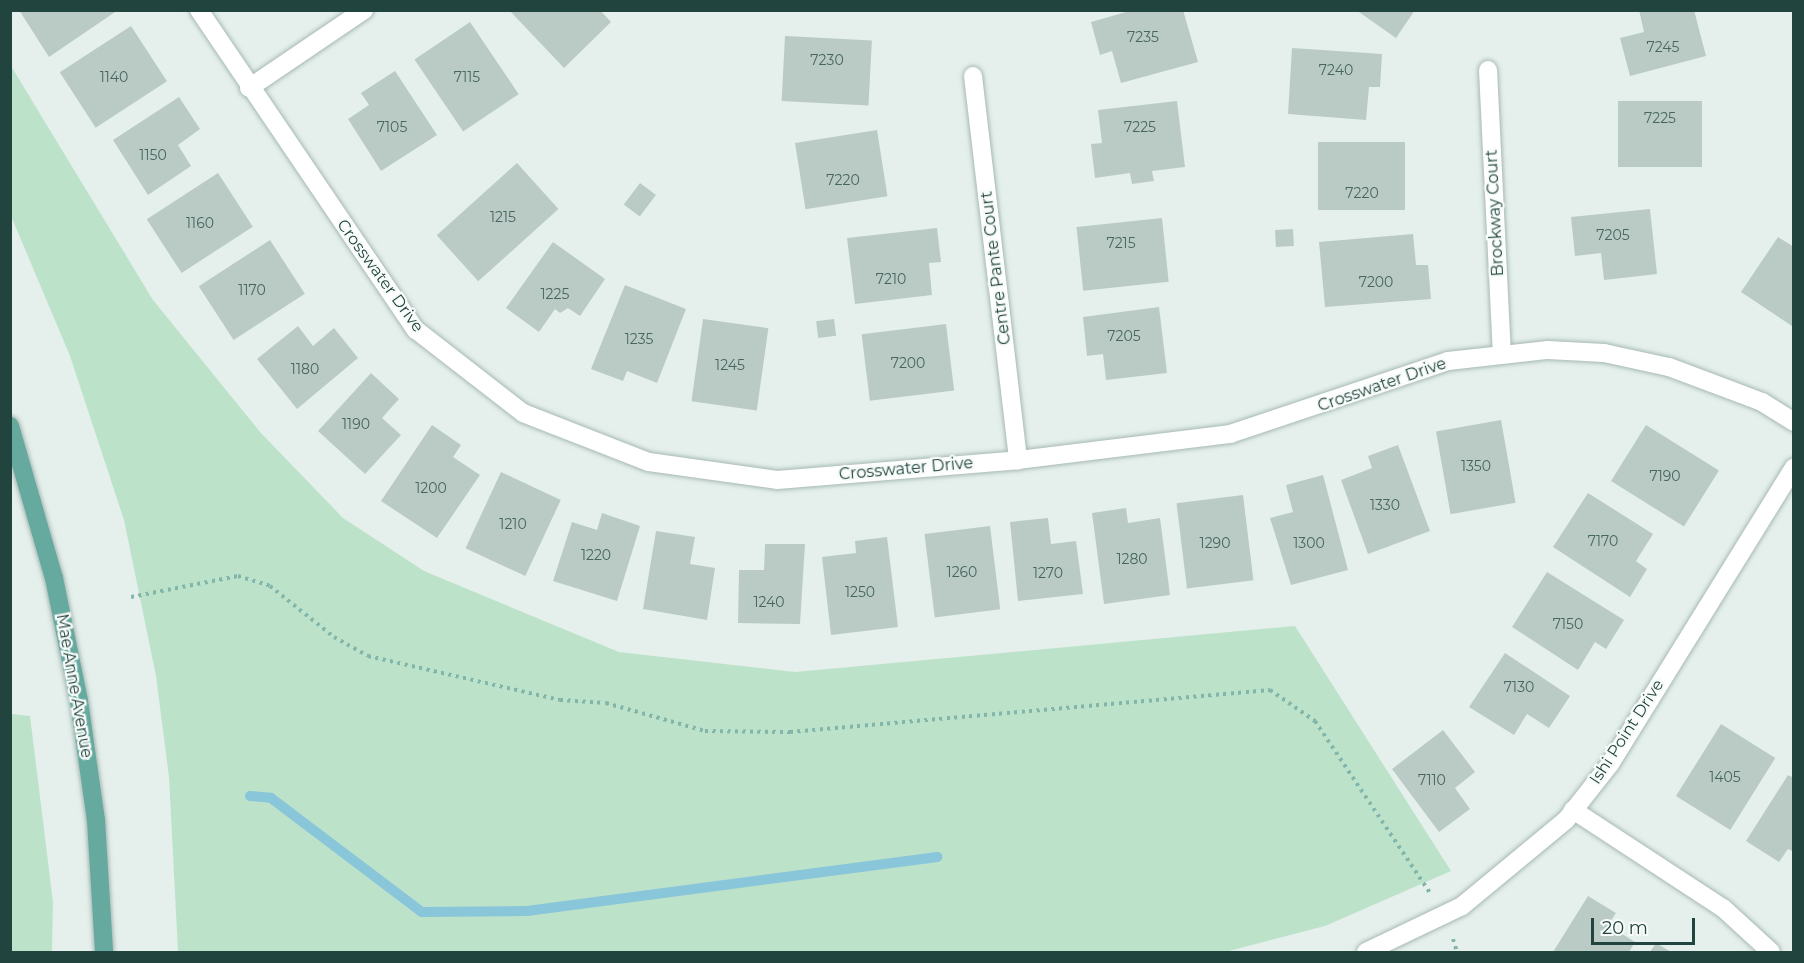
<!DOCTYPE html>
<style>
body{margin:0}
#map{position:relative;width:1804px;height:963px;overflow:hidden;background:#e5f0ec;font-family:Montserrat,sans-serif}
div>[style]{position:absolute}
.green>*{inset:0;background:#bde2ca}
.stream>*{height:10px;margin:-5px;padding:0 5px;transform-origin:5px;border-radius:5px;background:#89c6d9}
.building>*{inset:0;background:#bacbc5;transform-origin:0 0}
.path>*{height:4px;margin-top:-2px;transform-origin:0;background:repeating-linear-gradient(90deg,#83b6ab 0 3px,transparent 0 7.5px)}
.roads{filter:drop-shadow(0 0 2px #a7b9b4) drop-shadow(0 0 2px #a7b9b4)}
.minor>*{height:18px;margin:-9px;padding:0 9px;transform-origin:9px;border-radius:9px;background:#fff}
.major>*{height:18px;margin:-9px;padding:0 9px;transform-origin:9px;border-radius:9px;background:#66a99e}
span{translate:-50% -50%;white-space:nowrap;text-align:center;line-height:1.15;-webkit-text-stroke:4.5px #f7fbf9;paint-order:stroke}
.number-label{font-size:14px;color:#486660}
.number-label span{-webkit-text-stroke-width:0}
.street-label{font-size:16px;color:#22443e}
.frame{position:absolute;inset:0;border:12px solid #22443e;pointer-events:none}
.scale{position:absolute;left:1591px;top:918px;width:104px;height:27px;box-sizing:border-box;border:3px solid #22443e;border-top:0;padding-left:8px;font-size:18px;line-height:21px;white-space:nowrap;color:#22443e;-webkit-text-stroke:4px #f7fbf9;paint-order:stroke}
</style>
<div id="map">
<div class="green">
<div style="clip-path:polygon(11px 66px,153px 300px,260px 432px,343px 518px,424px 571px,619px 652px,795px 672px,1295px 626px,1451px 871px,1325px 926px,1225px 952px,178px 952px,169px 777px,156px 676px,124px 520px,70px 356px,11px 216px)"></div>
<div style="clip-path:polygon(11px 714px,30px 716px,53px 902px,52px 952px,11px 952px)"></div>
</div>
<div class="stream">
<div style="left:250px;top:796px;width:21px;rotate:5deg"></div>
<div style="left:271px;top:798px;width:189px;rotate:37.1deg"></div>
<div style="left:422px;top:912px;width:105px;rotate:-0.5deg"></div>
<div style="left:527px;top:911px;width:414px;rotate:-7.5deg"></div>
</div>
<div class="building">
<div style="clip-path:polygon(19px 10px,118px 10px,49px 57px)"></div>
<div style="clip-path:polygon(509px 10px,600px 10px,611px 22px,564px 68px)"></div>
<div style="clip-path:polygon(1133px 10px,1183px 10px,1198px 62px,1121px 83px,1112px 51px,1100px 55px,1091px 22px)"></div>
<div style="clip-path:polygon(1356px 10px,1415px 10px,1396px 38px)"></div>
<div style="clip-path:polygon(1639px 10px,1694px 10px,1706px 56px,1630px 76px,1620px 38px,1644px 32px)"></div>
<div style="left:470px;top:22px;width:87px;height:67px;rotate:56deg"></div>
<div style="left:131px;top:26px;width:66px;height:85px;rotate:57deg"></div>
<div style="left:785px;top:36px;width:87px;height:65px;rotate:3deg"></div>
<div style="clip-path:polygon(1292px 48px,1382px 54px,1380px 87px,1369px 87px,1366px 120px,1288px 114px)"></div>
<div style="clip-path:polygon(395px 71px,437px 135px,381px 171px,348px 119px,369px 105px,361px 93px)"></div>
<div style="clip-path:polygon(179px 97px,200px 129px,178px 145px,191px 166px,148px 195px,113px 140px)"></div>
<div style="clip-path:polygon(1177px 101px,1185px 167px,1152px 171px,1154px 181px,1132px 184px,1130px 173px,1095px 178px,1091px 144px,1102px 143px,1098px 110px)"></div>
<div style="left:1618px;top:101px;width:84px;height:66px"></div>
<div style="left:877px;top:130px;width:67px;height:83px;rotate:81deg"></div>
<div style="left:1405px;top:142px;width:68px;height:87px;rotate:90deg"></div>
<div style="left:517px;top:163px;width:62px;height:108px;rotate:48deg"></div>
<div style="left:218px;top:173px;width:64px;height:85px;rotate:57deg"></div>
<div style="left:640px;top:183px;width:20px;height:27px;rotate:37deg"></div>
<div style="clip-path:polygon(1650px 209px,1657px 274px,1604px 280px,1601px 253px,1575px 256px,1571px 217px)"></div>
<div style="left:1162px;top:218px;width:64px;height:86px;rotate:84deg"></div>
<div style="clip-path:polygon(937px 228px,941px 262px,929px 263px,932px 295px,855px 304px,847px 238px)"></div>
<div style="left:1293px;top:229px;width:17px;height:18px;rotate:87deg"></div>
<div style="clip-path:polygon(1413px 234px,1416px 265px,1428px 265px,1431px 299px,1325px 307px,1319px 242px)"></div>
<div style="clip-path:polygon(1778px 237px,1794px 247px,1792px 326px,1741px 292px)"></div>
<div style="left:270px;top:240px;width:64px;height:85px;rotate:57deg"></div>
<div style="clip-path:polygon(553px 242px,605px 279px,580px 316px,568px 308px,560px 313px,555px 309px,539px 332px,506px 308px)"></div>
<div style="clip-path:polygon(625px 285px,686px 309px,657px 383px,627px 371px,623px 381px,591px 369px)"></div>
<div style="clip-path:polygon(1159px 307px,1167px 373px,1106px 380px,1103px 354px,1087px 356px,1083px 317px)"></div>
<div style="left:703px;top:319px;width:66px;height:83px;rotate:8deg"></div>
<div style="left:834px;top:319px;width:17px;height:18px;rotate:83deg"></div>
<div style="left:946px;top:324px;width:67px;height:85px;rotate:83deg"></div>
<div style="clip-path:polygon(298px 326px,313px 346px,334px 328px,358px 358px,297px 409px,257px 359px)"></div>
<div style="clip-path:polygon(371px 373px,399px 399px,382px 418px,401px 435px,365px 474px,318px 431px)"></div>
<div style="left:1501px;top:420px;width:84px;height:66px;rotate:80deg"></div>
<div style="clip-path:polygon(432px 425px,461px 445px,453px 457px,480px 475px,437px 538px,381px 501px)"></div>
<div style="left:1646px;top:425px;width:86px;height:66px;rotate:32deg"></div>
<div style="clip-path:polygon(1398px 445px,1430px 531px,1368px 554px,1341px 480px,1372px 468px,1368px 456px)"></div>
<div style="left:501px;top:472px;width:66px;height:84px;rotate:25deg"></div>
<div style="clip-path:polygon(1323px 475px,1348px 570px,1291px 585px,1270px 518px,1293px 512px,1286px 485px)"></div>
<div style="clip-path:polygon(1588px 493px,1653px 534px,1636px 561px,1647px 569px,1630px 597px,1553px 547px)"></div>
<div style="left:1243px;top:495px;width:86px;height:67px;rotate:83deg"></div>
<div style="clip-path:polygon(1126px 508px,1128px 523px,1160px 518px,1170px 595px,1104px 604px,1092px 513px)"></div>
<div style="clip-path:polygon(602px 513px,640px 526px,617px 601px,553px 581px,572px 522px,597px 530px)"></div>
<div style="clip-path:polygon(1048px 518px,1051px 544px,1076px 541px,1083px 594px,1018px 601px,1010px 522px)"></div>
<div style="left:990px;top:526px;width:84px;height:66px;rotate:83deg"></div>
<div style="clip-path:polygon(656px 531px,695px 537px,690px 564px,715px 568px,707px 620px,643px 609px)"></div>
<div style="clip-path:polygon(887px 537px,898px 627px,831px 635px,822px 557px,856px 553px,855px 541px)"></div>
<div style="clip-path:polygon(765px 544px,805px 544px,800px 624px,738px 623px,739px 570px,764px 570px)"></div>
<div style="clip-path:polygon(1547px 572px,1624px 620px,1606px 649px,1595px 642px,1578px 670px,1512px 627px)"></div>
<div style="clip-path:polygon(1505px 653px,1570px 696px,1549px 728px,1527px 714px,1514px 735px,1469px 707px)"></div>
<div style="left:1721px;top:724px;width:64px;height:85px;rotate:32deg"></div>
<div style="clip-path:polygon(1443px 730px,1475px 772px,1455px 788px,1470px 809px,1439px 832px,1392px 769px)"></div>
<div style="clip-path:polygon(1788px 775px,1794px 778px,1794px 852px,1788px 849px,1779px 862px,1746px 841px)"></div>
<div style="clip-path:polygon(1588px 896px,1616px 913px,1608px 925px,1635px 942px,1629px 952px,1553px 952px)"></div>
<div style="clip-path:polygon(1656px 943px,1671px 952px,1650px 952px)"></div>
</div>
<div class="path">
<div style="left:131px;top:597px;width:109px;rotate:-11.1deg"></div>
<div style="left:238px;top:576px;width:34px;rotate:17deg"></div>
<div style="left:270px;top:586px;width:82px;rotate:38.6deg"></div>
<div style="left:334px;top:637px;width:39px;rotate:29deg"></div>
<div style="left:368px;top:656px;width:197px;rotate:12.9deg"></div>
<div style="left:560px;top:700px;width:46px;rotate:3.7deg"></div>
<div style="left:606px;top:703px;width:103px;rotate:15.8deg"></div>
<div style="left:705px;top:731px;width:85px;rotate:0.7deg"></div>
<div style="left:790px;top:732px;width:482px;rotate:-5deg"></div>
<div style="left:1270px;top:690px;width:55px;rotate:34.6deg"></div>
<div style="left:1315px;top:721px;width:207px;rotate:56.2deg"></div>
<div style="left:1453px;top:939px;width:14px;rotate:73deg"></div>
</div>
<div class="roads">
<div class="minor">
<div style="left:199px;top:10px;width:387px;rotate:55.9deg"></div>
<div style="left:416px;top:330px;width:135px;rotate:37.8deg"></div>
<div style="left:523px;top:413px;width:135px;rotate:21.3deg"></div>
<div style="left:649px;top:462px;width:129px;rotate:8deg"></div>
<div style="left:777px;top:480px;width:242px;rotate:-4.7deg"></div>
<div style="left:1018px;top:460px;width:214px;rotate:-7deg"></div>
<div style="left:1230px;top:434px;width:230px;rotate:-18.5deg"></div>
<div style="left:1448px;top:361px;width:101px;rotate:-6.3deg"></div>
<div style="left:1548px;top:350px;width:56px;rotate:3.1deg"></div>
<div style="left:1604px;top:353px;width:66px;rotate:12.2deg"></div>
<div style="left:1669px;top:367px;width:99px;rotate:20.6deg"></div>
<div style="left:1762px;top:402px;width:38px;rotate:32deg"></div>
<div style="left:1488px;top:70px;width:285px;rotate:87.2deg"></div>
<div style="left:973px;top:76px;width:387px;rotate:83.3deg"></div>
<div style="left:249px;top:88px;width:139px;rotate:-34.1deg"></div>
<div style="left:1573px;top:810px;width:179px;rotate:33.2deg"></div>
<div style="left:1723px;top:908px;width:65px;rotate:42.5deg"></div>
<div style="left:1366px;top:952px;width:106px;rotate:-25.6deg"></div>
<div style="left:1462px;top:906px;width:135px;rotate:-39.6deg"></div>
<div style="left:1566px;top:820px;width:71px;rotate:-51.8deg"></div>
<div style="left:1610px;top:764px;width:349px;rotate:-58.2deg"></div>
</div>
<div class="major">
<div style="left:10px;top:426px;width:158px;rotate:73.9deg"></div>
<div style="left:54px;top:578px;width:126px;rotate:78.5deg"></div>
<div style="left:79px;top:701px;width:120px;rotate:81.9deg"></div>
<div style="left:96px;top:820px;width:132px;rotate:86.5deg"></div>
</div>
</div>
<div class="number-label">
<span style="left:1143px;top:37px">7235</span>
<span style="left:1663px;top:47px">7245</span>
<span style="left:827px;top:60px">7230</span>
<span style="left:1336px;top:70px">7240</span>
<span style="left:114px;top:77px">1140</span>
<span style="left:467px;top:77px">7115</span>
<span style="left:1660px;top:118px">7225</span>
<span style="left:392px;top:127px">7105</span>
<span style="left:1140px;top:127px">7225</span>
<span style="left:153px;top:155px">1150</span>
<span style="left:843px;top:180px">7220</span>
<span style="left:1362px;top:193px">7220</span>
<span style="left:503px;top:217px">1215</span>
<span style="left:200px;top:223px">1160</span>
<span style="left:1613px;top:235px">7205</span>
<span style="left:1121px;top:243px">7215</span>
<span style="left:891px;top:279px">7210</span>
<span style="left:1376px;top:282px">7200</span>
<span style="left:252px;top:290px">1170</span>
<span style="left:555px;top:294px">1225</span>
<span style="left:1124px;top:336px">7205</span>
<span style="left:639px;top:339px">1235</span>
<span style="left:908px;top:363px">7200</span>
<span style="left:730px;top:365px">1245</span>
<span style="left:305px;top:369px">1180</span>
<span style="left:356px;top:424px">1190</span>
<span style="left:1476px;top:466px">1350</span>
<span style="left:1665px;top:476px">7190</span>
<span style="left:431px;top:488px">1200</span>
<span style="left:1385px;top:505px">1330</span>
<span style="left:513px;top:524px">1210</span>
<span style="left:1603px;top:541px">7170</span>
<span style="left:1215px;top:543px">1290</span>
<span style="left:1309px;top:543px">1300</span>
<span style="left:596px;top:555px">1220</span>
<span style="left:1132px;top:559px">1280</span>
<span style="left:962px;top:572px">1260</span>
<span style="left:1048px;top:573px">1270</span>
<span style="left:860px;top:592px">1250</span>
<span style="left:769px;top:602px">1240</span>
<span style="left:1568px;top:624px">7150</span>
<span style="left:1519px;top:687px">7130</span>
<span style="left:1725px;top:777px">1405</span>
<span style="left:1432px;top:780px">7110</span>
</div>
<div class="street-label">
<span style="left:1495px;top:213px;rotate:-93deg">Brockway Court</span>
<span style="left:996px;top:268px;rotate:-97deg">Centre Pante Court</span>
<span style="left:380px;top:276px;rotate:54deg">Crosswater Drive</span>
<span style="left:1382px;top:385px;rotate:-19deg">Crosswater Drive</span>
<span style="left:906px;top:469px;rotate:-5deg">Crosswater Drive</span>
<span style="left:74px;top:686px;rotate:80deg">Mae Anne Avenue</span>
<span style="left:1627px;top:732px;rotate:-57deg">Ishi Point Drive</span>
</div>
<div class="frame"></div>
<div class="scale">20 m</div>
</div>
